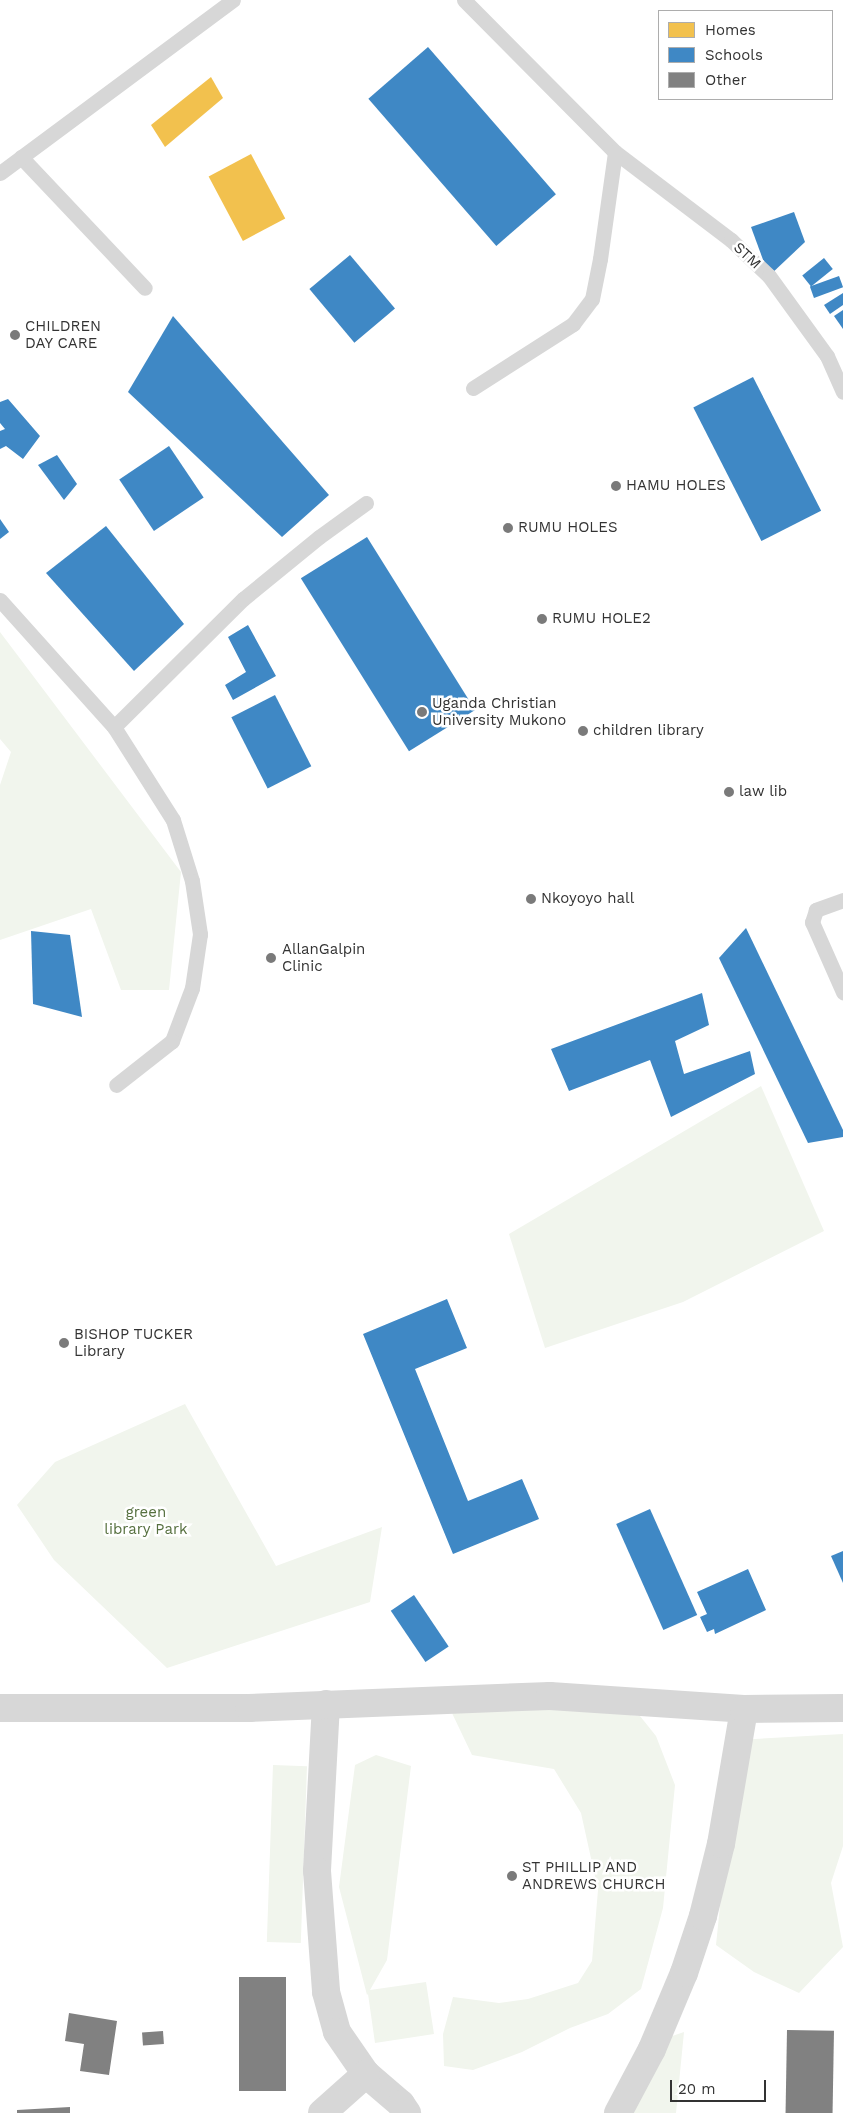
<!DOCTYPE html>
<style>
body{margin:0}
#map{position:relative;width:843px;height:2113px;overflow:hidden;background:#fff;font-family:"Work Sans",sans-serif}
div>[style]{position:absolute}
.green>*{inset:0;background:#f1f5ed;transform-origin:0 0}
.homes>*{inset:0;background:#f2c14e;transform-origin:0 0}
.schools>*{inset:0;background:#3f88c5;transform-origin:0 0}
.building>*{inset:0;background:#818181;transform-origin:0 0}
.service>*{height:15px;margin:-7.5px;padding:0 7.5px;transform-origin:7.5px;border-radius:7.5px;background:#d7d7d7}
.minor>*{height:28px;margin:-14px;padding:0 14px;transform-origin:14px;border-radius:14px;background:#d7d7d7}
.tertiary>*{height:28px;margin:-14px;padding:0 14px;transform-origin:14px;border-radius:14px;background:#d7d7d7}
.dots>*{width:14px;height:14px;translate:-50% -50%;box-sizing:border-box;border:2px solid #fff;border-radius:50%}
span{translate:-50% -50%;white-space:nowrap;text-align:center;line-height:1.15;-webkit-text-stroke:5px #fff;paint-order:stroke}
.street-label{font-size:15px;color:#333}
.poi-label{font-size:15px;color:#333}
.left{translate:0 -50%;text-align:left}
.park-label{font-size:15px;color:#56703f}
.legend{position:absolute;left:658px;top:10px;width:175px;height:90px;box-sizing:border-box;background:#fff;border:1px solid #adadad;margin:0;padding:6px 9px;list-style:none;font-size:15px;color:#333}
.legend li{display:flex;align-items:center;gap:10px;height:25px}
.legend b{width:25px;border:1px solid #adadad}
.scale{position:absolute;left:670px;top:2080px;width:96px;height:22px;box-sizing:border-box;border:2px solid #333;border-top:0;padding-left:6px;font-size:15px;line-height:18px;white-space:nowrap;color:#333;-webkit-text-stroke:4px #fff;paint-order:stroke}
</style>
<div id="map">
<div class="green">
<div style="clip-path:polygon(0 632px,181px 872px,169px 990px,121px 990px,91px 909px,0 940px,0 785px,11px 752px,0 739px)"></div>
<div style="clip-path:polygon(761px 1086px,824px 1231px,683px 1302px,545px 1348px,509px 1234px)"></div>
<div style="clip-path:polygon(185px 1404px,276px 1566px,382px 1527px,370px 1602px,167px 1668px,54px 1560px,17px 1505px,55px 1462px)"></div>
<div style="clip-path:polygon(563px 1708px,640px 1716px,656px 1736px,675px 1785px,663px 1908px,641px 1989px,608px 2014px,570px 2028px,522px 2052px,473px 2070px,444px 2066px,443px 2034px,453px 1997px,499px 2003px,528px 1999px,578px 1983px,592px 1961px,598px 1890px,581px 1813px,554px 1769px,472px 1755px,451px 1711px)"></div>
<div style="clip-path:polygon(843px 1734px,843px 1846px,831px 1883px,843px 1947px,799px 1993px,754px 1972px,716px 1945px,737px 1740px)"></div>
<div style="clip-path:polygon(376px 1755px,411px 1766px,387px 1960px,370px 1990px,426px 1982px,434px 2034px,375px 2043px,368px 1994px,367px 1995px,339px 1887px,355px 1765px)"></div>
<div style="left:273px;top:1765px;width:34px;height:177px;rotate:2deg"></div>
<div style="clip-path:polygon(684px 2032px,676px 2113px,618px 2113px,652px 2043px)"></div>
</div>
<div class="homes">
<div style="clip-path:polygon(211px 77px,223px 98px,165px 147px,151px 125px)"></div>
<div style="left:251px;top:154px;width:73px;height:48px;rotate:62deg"></div>
</div>
<div class="schools">
<div style="left:428px;top:47px;width:195px;height:79px;rotate:49deg"></div>
<div style="clip-path:polygon(794px 212px,805px 242px,769px 276px,751px 227px)"></div>
<div style="left:350px;top:255px;width:70px;height:53px;rotate:50deg"></div>
<div style="left:824px;top:258px;width:14px;height:28px;rotate:51deg"></div>
<div style="left:839px;top:276px;width:12px;height:31px;rotate:70deg"></div>
<div style="clip-path:polygon(843px 293px,843px 305px,830px 314px,824px 305px)"></div>
<div style="clip-path:polygon(843px 310px,843px 329px,834px 316px)"></div>
<div style="clip-path:polygon(173px 316px,329px 495px,282px 537px,128px 392px)"></div>
<div style="left:753px;top:377px;width:150px;height:67px;rotate:63deg"></div>
<div style="clip-path:polygon(8px 399px,40px 436px,23px 459px,6px 446px,0 449px,0 431px,5px 429px,0 423px,0 402px)"></div>
<div style="left:169px;top:446px;width:62px;height:60px;rotate:56deg"></div>
<div style="clip-path:polygon(57px 455px,77px 484px,64px 500px,38px 465px)"></div>
<div style="clip-path:polygon(0 519px,9px 532px,0 539px)"></div>
<div style="clip-path:polygon(106px 526px,184px 624px,134px 671px,46px 573px)"></div>
<div style="left:367px;top:537px;width:204px;height:78px;rotate:58deg"></div>
<div style="clip-path:polygon(248px 625px,276px 676px,233px 700px,225px 685px,246px 672px,228px 637px)"></div>
<div style="left:275px;top:695px;width:80px;height:49px;rotate:63deg"></div>
<div style="clip-path:polygon(746px 928px,843px 1130px,843px 1137px,808px 1143px,719px 958px)"></div>
<div style="clip-path:polygon(31px 931px,70px 935px,82px 1017px,33px 1004px)"></div>
<div style="clip-path:polygon(702px 993px,709px 1025px,675px 1041px,684px 1074px,750px 1051px,755px 1074px,671px 1117px,650px 1060px,569px 1091px,551px 1049px)"></div>
<div style="clip-path:polygon(447px 1299px,467px 1348px,415px 1369px,468px 1501px,522px 1479px,539px 1519px,453px 1554px,363px 1334px)"></div>
<div style="left:650px;top:1509px;width:116px;height:37px;rotate:66deg"></div>
<div style="clip-path:polygon(843px 1551px,843px 1583px,831px 1556px)"></div>
<div style="clip-path:polygon(748px 1569px,766px 1610px,715px 1634px,714px 1629px,707px 1632px,700px 1617px,707px 1614px,697px 1592px)"></div>
<div style="left:414px;top:1595px;width:62px;height:28px;rotate:56deg"></div>
</div>
<div class="building">
<div style="left:239px;top:1977px;width:47px;height:114px"></div>
<div style="clip-path:polygon(69px 2013px,117px 2021px,109px 2075px,80px 2071px,84px 2044px,65px 2041px)"></div>
<div style="left:787px;top:2030px;width:47px;height:83px;rotate:1deg"></div>
<div style="left:163px;top:2031px;width:13px;height:21px;rotate:86deg"></div>
<div style="clip-path:polygon(70px 2107px,70px 2113px,17px 2113px,17px 2110px)"></div>
</div>
<div class="service">
<div style="left:464px;top:0;width:214px;rotate:45.2deg"></div>
<div style="left:615px;top:152px;width:146px;rotate:37.2deg"></div>
<div style="left:731px;top:240px;width:52px;rotate:43.5deg"></div>
<div style="left:769px;top:276px;width:99px;rotate:54.1deg"></div>
<div style="left:827px;top:356px;width:39px;rotate:66deg"></div>
<div style="left:21px;top:157px;width:180px;rotate:46.6deg"></div>
<div style="left:0;top:173px;width:290px;rotate:-36.6deg"></div>
<div style="left:473px;top:388px;width:119px;rotate:-32.6deg"></div>
<div style="left:573px;top:324px;width:31px;rotate:-53deg"></div>
<div style="left:592px;top:299px;width:41px;rotate:-78.7deg"></div>
<div style="left:600px;top:259px;width:108px;rotate:-82deg"></div>
<div style="left:0;top:600px;width:171px;rotate:48.1deg"></div>
<div style="left:114px;top:727px;width:110px;rotate:57.6deg"></div>
<div style="left:173px;top:820px;width:64px;rotate:72.7deg"></div>
<div style="left:192px;top:881px;width:54px;rotate:81.4deg"></div>
<div style="left:200px;top:934px;width:55px;rotate:98.4deg"></div>
<div style="left:192px;top:988px;width:57px;rotate:110.7deg"></div>
<div style="left:172px;top:1041px;width:71px;rotate:141.8deg"></div>
<div style="left:114px;top:727px;width:182px;rotate:-44.8deg"></div>
<div style="left:243px;top:599px;width:98px;rotate:-39.2deg"></div>
<div style="left:319px;top:537px;width:58px;rotate:-35.9deg"></div>
<div style="left:843px;top:900px;width:29px;rotate:160deg"></div>
<div style="left:816px;top:910px;width:13px;rotate:108deg"></div>
<div style="left:812px;top:922px;width:77px;rotate:66.1deg"></div>
</div>
<div class="minor">
<div style="left:326px;top:1704px;width:167px;rotate:93.1deg"></div>
<div style="left:317px;top:1871px;width:121px;rotate:85.7deg"></div>
<div style="left:326px;top:1992px;width:41px;rotate:74.6deg"></div>
<div style="left:337px;top:2032px;width:51px;rotate:55.4deg"></div>
<div style="left:366px;top:2074px;width:46px;rotate:40.6deg"></div>
<div style="left:401px;top:2104px;width:11px;rotate:56deg"></div>
<div style="left:0;top:1708px;width:249px"></div>
<div style="left:249px;top:1708px;width:301px;rotate:-2.3deg"></div>
<div style="left:550px;top:1696px;width:194px;rotate:3.8deg"></div>
<div style="left:322px;top:2113px;width:59px;rotate:-41.6deg"></div>
</div>
<div class="tertiary">
<div style="left:618px;top:2113px;width:72px;rotate:-62deg"></div>
<div style="left:652px;top:2049px;width:82px;rotate:-67.2deg"></div>
<div style="left:684px;top:1973px;width:60px;rotate:-71.6deg"></div>
<div style="left:703px;top:1916px;width:74px;rotate:-76deg"></div>
<div style="left:721px;top:1844px;width:137px;rotate:-80.3deg"></div>
<div style="left:744px;top:1709px;width:99px;rotate:-0.6deg"></div>
</div>
<div class="dots">
<div style="left:15px;top:335px;background:#7a7a7a"></div>
<div style="left:616px;top:486px;background:#7a7a7a"></div>
<div style="left:508px;top:528px;background:#7a7a7a"></div>
<div style="left:542px;top:619px;background:#7a7a7a"></div>
<div style="left:422px;top:712px;background:#7a7a7a"></div>
<div style="left:583px;top:731px;background:#7a7a7a"></div>
<div style="left:729px;top:792px;background:#7a7a7a"></div>
<div style="left:531px;top:899px;background:#7a7a7a"></div>
<div style="left:271px;top:958px;background:#7a7a7a"></div>
<div style="left:64px;top:1343px;background:#7a7a7a"></div>
<div style="left:512px;top:1876px;background:#7a7a7a"></div>
</div>
<div class="street-label">
<span style="left:747px;top:256px;rotate:43deg">STM</span>
</div>
<div class="poi-label">
<span class="left" style="left:25px;top:335px">CHILDREN<br>DAY CARE</span>
<span class="left" style="left:626px;top:486px">HAMU HOLES</span>
<span class="left" style="left:518px;top:528px">RUMU HOLES</span>
<span class="left" style="left:552px;top:619px">RUMU HOLE2</span>
<span class="left" style="left:432px;top:712px">Uganda Christian<br>University Mukono</span>
<span class="left" style="left:593px;top:731px">children library</span>
<span class="left" style="left:739px;top:792px">law lib</span>
<span class="left" style="left:541px;top:899px">Nkoyoyo hall</span>
<span class="left" style="left:282px;top:958px">AllanGalpin<br>Clinic</span>
<span class="left" style="left:74px;top:1343px">BISHOP TUCKER<br>Library</span>
<span class="left" style="left:522px;top:1876px">ST PHILLIP AND<br>ANDREWS CHURCH</span>
</div>
<div class="park-label">
<span style="left:146px;top:1521px">green<br>library Park</span>
</div>
<ul class="legend">
<li><b style="height:14px;background:#f2c14e"></b>Homes</li>
<li><b style="height:14px;background:#3f88c5"></b>Schools</li>
<li><b style="height:14px;background:#818181"></b>Other</li>
</ul>
<div class="scale">20 m</div>
</div>
